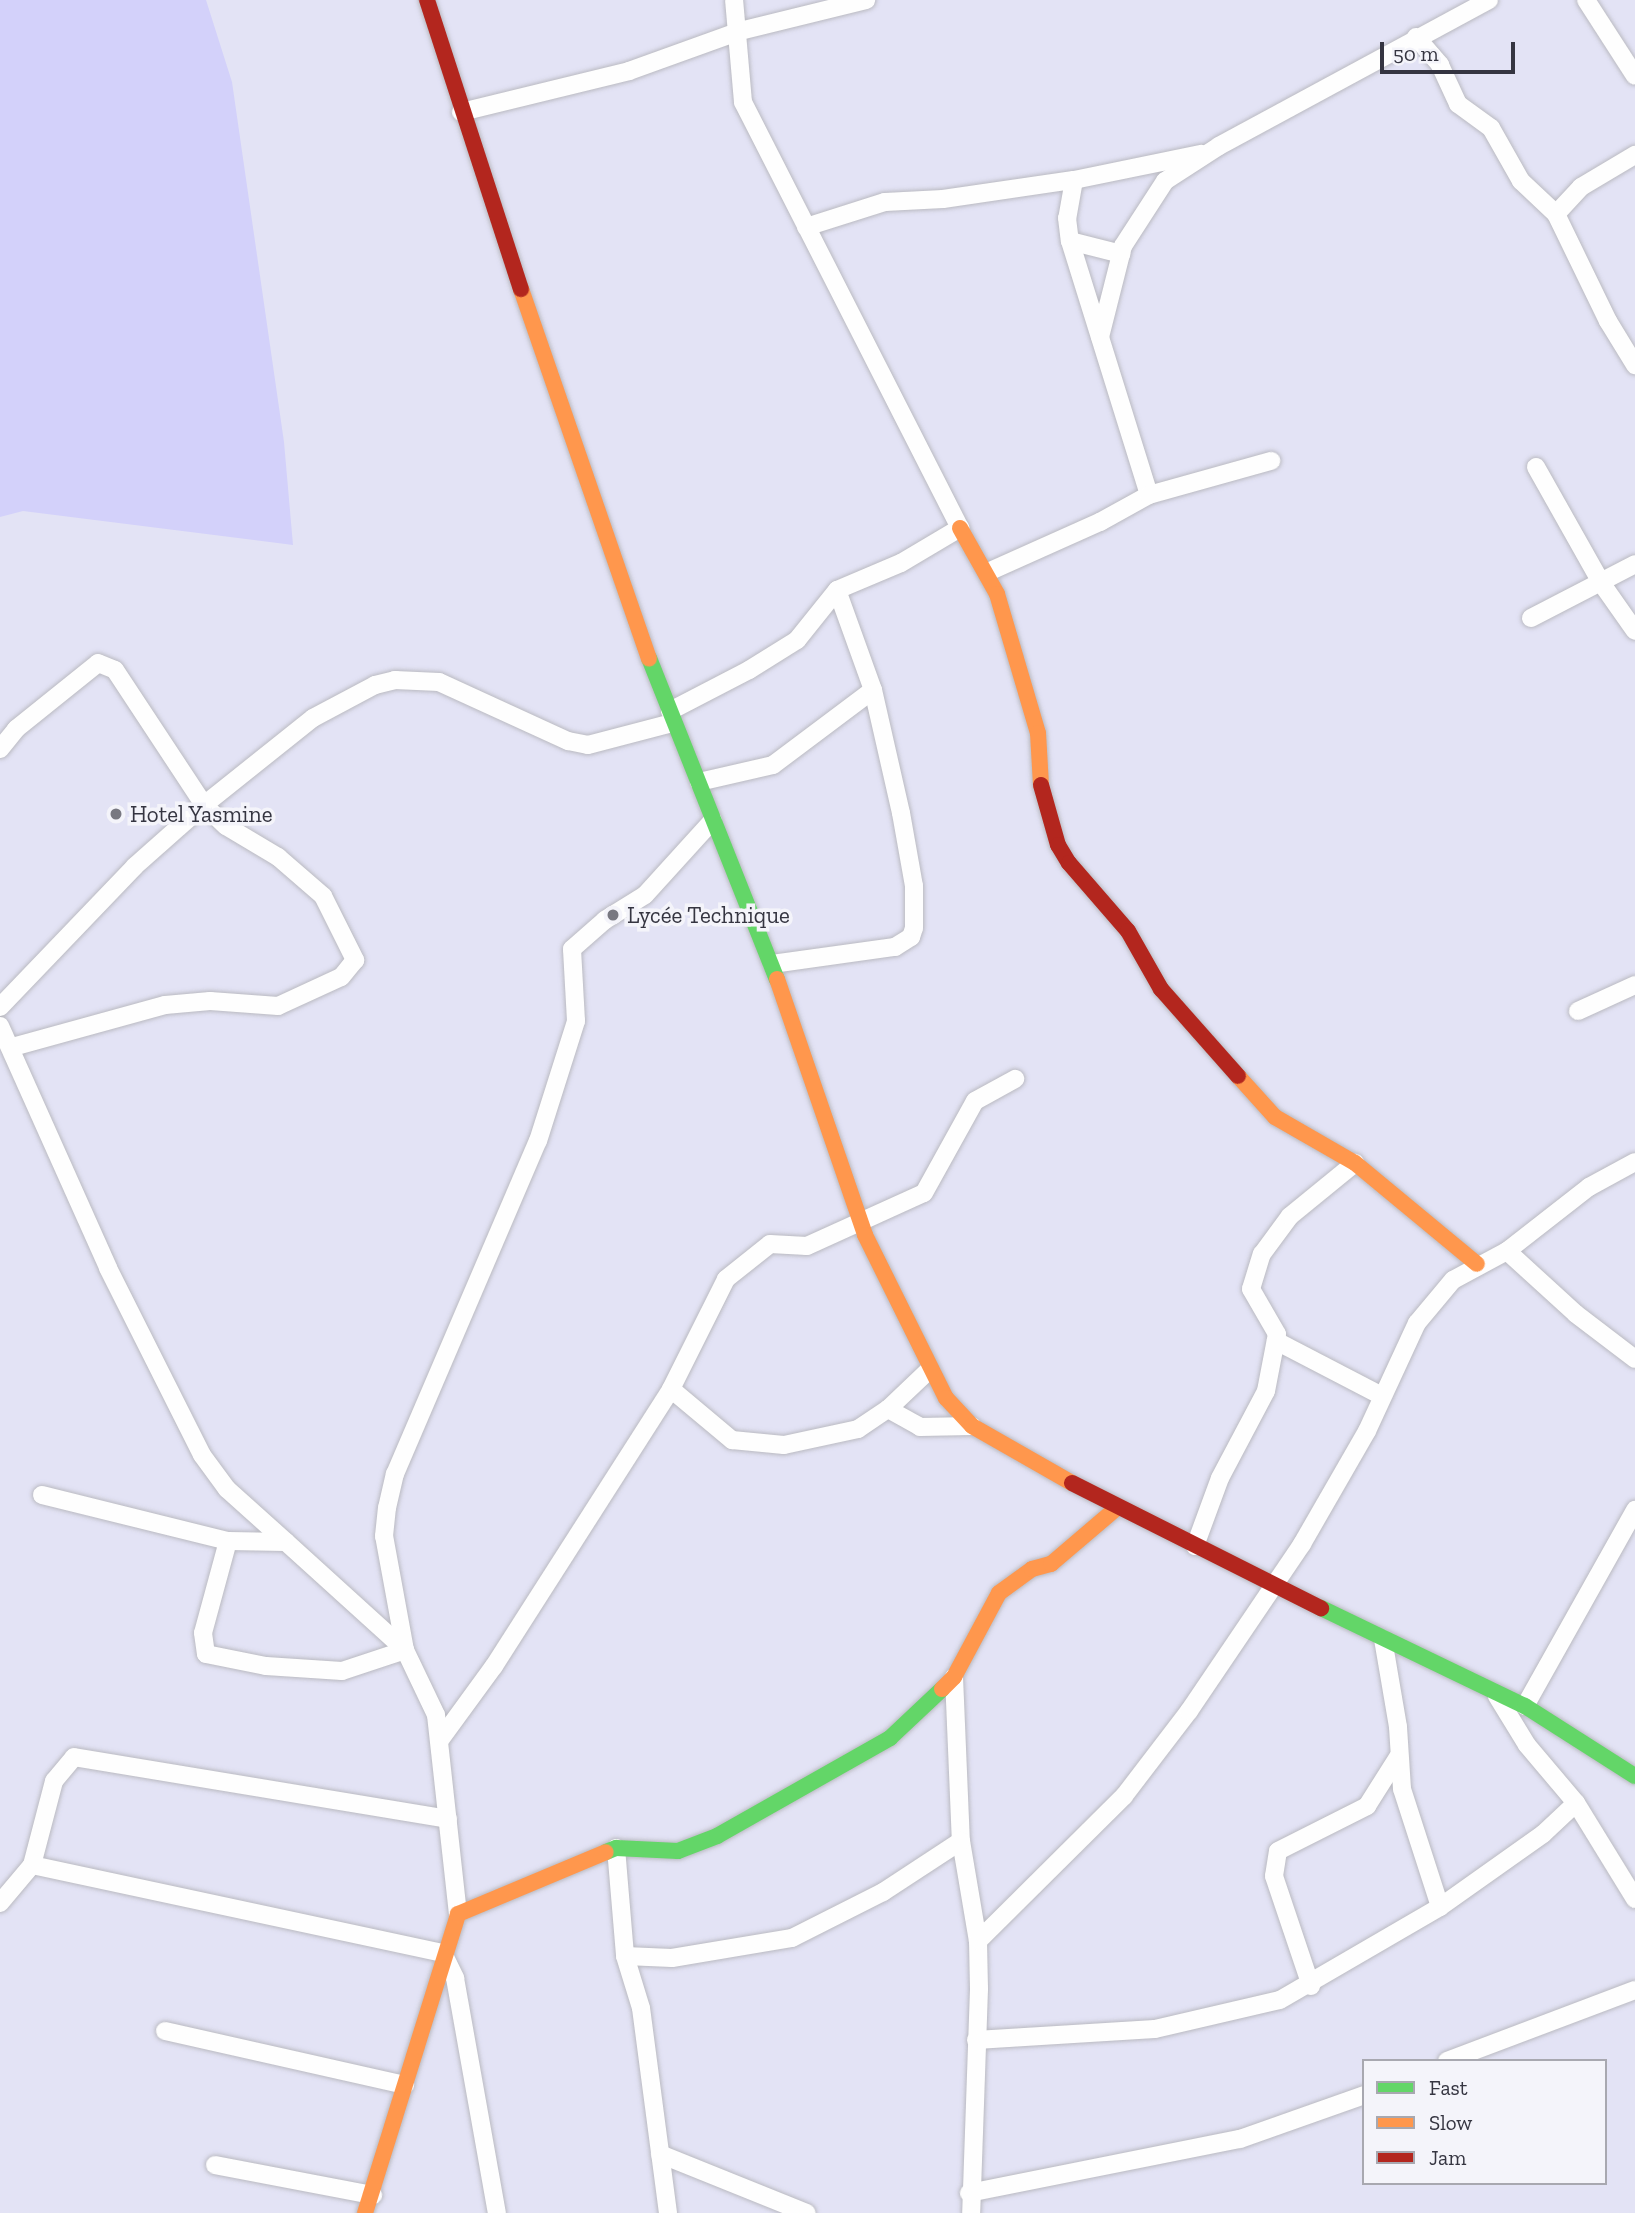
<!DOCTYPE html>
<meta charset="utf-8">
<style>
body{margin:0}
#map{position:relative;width:1635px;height:2213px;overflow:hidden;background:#f5f5f9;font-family:"Zilla Slab",serif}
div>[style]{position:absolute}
.green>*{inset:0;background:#e3e3f5}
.water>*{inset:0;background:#d3d1fa}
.roads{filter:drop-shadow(0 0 2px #babac1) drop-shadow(0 0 2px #babac1)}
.street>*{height:18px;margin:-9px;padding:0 9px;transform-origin:9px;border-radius:9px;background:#fefefe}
.fast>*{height:16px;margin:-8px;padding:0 8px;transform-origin:8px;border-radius:8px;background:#63d668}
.slow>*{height:16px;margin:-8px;padding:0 8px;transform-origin:8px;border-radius:8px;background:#ff974d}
.jam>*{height:16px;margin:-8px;padding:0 8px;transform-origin:8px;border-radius:8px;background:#b3261e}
.dots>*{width:19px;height:19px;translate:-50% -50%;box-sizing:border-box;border:4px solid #f4f4fa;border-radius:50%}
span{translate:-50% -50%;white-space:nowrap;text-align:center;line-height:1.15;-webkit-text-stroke:7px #f4f4fa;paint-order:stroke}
.poi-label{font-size:23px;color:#353541}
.left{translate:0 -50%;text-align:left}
.legend{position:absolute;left:1362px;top:2059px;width:245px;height:126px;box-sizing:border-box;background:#f4f4fa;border:2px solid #a8a8b0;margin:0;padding:9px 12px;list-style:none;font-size:21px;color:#353541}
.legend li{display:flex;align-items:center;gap:14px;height:35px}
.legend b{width:35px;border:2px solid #a8a8b0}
.scale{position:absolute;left:1380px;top:42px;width:135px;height:32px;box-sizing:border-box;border:4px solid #353541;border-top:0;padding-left:9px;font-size:21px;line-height:24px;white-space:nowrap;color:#353541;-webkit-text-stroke:5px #f4f4fa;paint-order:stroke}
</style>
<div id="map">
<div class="green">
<div style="clip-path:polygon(evenodd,0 0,1635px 0,1635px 2213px,0 2213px,0 0,1364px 2061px,1605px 2061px,1605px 2183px,1364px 2183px,1364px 2061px)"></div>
</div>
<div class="water">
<div style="clip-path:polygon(0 0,206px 0,232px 82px,284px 442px,293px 545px,23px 511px,0 517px)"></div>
</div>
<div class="roads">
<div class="street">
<div style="left:1586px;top:0;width:90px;rotate:57.2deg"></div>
<div style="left:1416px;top:37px;width:37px;rotate:49deg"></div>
<div style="left:1440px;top:65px;width:43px;rotate:65.2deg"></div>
<div style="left:1458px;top:104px;width:41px;rotate:36deg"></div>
<div style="left:1491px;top:128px;width:61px;rotate:60.5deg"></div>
<div style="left:1521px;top:181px;width:48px;rotate:43.3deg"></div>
<div style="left:1556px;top:214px;width:119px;rotate:64.1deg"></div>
<div style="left:1608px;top:321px;width:52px;rotate:58.5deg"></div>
<div style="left:461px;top:112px;width:173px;rotate:-13.7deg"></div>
<div style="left:629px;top:71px;width:118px;rotate:-19.8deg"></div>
<div style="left:740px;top:31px;width:130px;rotate:-13.8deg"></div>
<div style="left:1074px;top:180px;width:39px;rotate:100deg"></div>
<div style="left:1067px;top:218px;width:23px;rotate:83deg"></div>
<div style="left:1070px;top:241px;width:266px;rotate:72.7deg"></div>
<div style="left:1556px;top:214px;width:37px;rotate:-47deg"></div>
<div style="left:1581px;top:187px;width:63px;rotate:-30.7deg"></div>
<div style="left:806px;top:227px;width:83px;rotate:-17.6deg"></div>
<div style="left:885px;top:202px;width:58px;rotate:-3deg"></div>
<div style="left:943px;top:199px;width:132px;rotate:-8.3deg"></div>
<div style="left:1074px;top:180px;width:130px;rotate:-11.6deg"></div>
<div style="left:1070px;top:241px;width:53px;rotate:14.3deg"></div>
<div style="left:1100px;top:337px;width:94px;rotate:-75.8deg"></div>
<div style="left:1123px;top:246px;width:77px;rotate:-57.1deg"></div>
<div style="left:1165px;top:181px;width:64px;rotate:-32.9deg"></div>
<div style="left:1219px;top:146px;width:307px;rotate:-28.4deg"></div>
<div style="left:1536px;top:467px;width:134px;rotate:60.6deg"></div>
<div style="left:1602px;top:584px;width:57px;rotate:54.9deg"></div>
<div style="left:988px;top:572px;width:123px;rotate:-24.1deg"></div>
<div style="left:1100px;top:522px;width:56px;rotate:-28.9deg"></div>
<div style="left:1149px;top:495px;width:127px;rotate:-15.6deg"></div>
<div style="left:1531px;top:618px;width:117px;rotate:-27.4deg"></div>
<div style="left:670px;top:711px;width:89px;rotate:-27.4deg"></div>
<div style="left:749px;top:670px;width:57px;rotate:-32deg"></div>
<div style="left:797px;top:640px;width:64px;rotate:-51.3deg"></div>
<div style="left:837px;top:590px;width:69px;rotate:-22.9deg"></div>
<div style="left:901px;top:563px;width:69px;rotate:-30.7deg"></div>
<div style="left:960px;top:528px;width:478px;rotate:-117deg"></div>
<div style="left:743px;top:102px;width:102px;rotate:-95deg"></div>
<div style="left:0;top:749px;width:26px;rotate:-51deg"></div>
<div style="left:16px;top:729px;width:105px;rotate:-38.8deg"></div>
<div style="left:98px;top:663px;width:18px;rotate:22deg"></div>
<div style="left:115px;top:670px;width:162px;rotate:56.6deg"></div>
<div style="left:204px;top:805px;width:30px;rotate:44deg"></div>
<div style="left:226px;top:826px;width:61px;rotate:30.8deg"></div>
<div style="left:278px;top:857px;width:60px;rotate:40.9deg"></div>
<div style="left:323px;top:896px;width:72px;rotate:63.4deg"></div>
<div style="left:355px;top:960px;width:22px;rotate:129deg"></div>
<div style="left:341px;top:977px;width:69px;rotate:155.3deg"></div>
<div style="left:278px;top:1006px;width:68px;rotate:-175.8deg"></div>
<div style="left:210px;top:1001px;width:45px;rotate:174.9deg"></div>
<div style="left:165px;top:1005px;width:159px;rotate:164.6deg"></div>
<div style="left:699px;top:782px;width:76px;rotate:-12.9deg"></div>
<div style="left:773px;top:765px;width:125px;rotate:-36.9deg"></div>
<div style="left:772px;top:964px;width:124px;rotate:-7.9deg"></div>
<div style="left:895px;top:947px;width:19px;rotate:-32deg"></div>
<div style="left:911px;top:937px;width:9px;rotate:-72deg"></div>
<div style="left:914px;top:928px;width:42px;rotate:-90deg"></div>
<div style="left:914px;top:886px;width:74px;rotate:-100.1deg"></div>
<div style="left:901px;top:813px;width:126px;rotate:-102.8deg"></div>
<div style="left:873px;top:690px;width:106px;rotate:-109.8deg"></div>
<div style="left:0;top:1007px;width:195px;rotate:-46.2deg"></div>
<div style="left:135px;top:866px;width:92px;rotate:-41.5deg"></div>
<div style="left:204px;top:805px;width:139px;rotate:-38.6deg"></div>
<div style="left:313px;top:718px;width:70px;rotate:-28deg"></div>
<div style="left:375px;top:685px;width:21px;rotate:-14deg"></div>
<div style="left:395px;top:680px;width:44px;rotate:2.6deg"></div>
<div style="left:439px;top:682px;width:142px;rotate:24.6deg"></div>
<div style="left:568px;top:741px;width:20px;rotate:11deg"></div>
<div style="left:588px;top:745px;width:87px;rotate:-14.7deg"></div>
<div style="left:1578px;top:1011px;width:63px;rotate:-24.5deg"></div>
<div style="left:0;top:1026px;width:265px;rotate:65.9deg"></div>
<div style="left:108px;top:1268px;width:209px;rotate:63.3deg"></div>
<div style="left:202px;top:1455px;width:42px;rotate:53.7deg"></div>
<div style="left:227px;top:1489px;width:79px;rotate:41.9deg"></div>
<div style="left:1507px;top:1251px;width:93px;rotate:42.4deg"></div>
<div style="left:1576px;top:1314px;width:74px;rotate:37.3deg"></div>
<div style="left:1276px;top:1341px;width:119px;rotate:27.4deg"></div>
<div style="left:671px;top:1389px;width:80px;rotate:39.9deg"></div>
<div style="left:732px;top:1440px;width:52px;rotate:5.5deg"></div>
<div style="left:784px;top:1445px;width:76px;rotate:-12.2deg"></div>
<div style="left:858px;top:1429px;width:36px;rotate:-34deg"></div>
<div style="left:888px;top:1409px;width:55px;rotate:-43.5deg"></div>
<div style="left:888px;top:1409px;width:37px;rotate:29deg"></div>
<div style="left:920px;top:1427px;width:52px;rotate:-1.1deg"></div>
<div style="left:42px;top:1495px;width:192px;rotate:13.9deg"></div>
<div style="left:228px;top:1541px;width:58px;rotate:1deg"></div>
<div style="left:286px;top:1542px;width:161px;rotate:42.2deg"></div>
<div style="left:228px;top:1541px;width:95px;rotate:105.2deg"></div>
<div style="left:203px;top:1633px;width:21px;rotate:82deg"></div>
<div style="left:206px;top:1654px;width:61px;rotate:11.3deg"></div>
<div style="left:266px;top:1666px;width:76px;rotate:3.8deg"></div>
<div style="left:342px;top:1671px;width:66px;rotate:-18.4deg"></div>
<div style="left:405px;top:1650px;width:72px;rotate:64.5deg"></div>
<div style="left:436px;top:1715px;width:200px;rotate:83.7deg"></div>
<div style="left:1195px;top:1546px;width:72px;rotate:-69.8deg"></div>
<div style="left:1220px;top:1478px;width:98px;rotate:-62.1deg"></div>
<div style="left:1266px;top:1391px;width:58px;rotate:-79.1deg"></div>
<div style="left:1277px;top:1334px;width:52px;rotate:-120deg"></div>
<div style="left:1251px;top:1289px;width:37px;rotate:-73deg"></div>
<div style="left:1262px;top:1254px;width:47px;rotate:-53.6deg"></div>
<div style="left:1290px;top:1216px;width:84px;rotate:-39.2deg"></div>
<div style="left:1383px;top:1639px;width:89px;rotate:80.3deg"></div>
<div style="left:1398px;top:1727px;width:62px;rotate:86.3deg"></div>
<div style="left:1402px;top:1789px;width:124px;rotate:72.1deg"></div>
<div style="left:405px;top:1650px;width:116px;rotate:-100.4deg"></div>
<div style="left:384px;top:1536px;width:28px;rotate:-84deg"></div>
<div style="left:387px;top:1508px;width:35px;rotate:-77deg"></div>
<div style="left:395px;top:1474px;width:362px;rotate:-66.8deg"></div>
<div style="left:538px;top:1141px;width:126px;rotate:-72.4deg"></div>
<div style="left:576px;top:1021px;width:72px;rotate:-93.2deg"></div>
<div style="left:572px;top:949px;width:44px;rotate:-41.3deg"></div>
<div style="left:605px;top:920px;width:47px;rotate:-32deg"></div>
<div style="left:645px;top:895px;width:101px;rotate:-47.8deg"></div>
<div style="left:954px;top:1677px;width:164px;rotate:87.6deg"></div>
<div style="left:961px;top:1841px;width:101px;rotate:80.4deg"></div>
<div style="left:978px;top:1941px;width:48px;rotate:88.8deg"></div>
<div style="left:979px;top:1989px;width:224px;rotate:92deg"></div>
<div style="left:1497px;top:1696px;width:57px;rotate:58.5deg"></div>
<div style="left:1527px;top:1745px;width:76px;rotate:49.8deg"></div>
<div style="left:1576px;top:1803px;width:113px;rotate:58.4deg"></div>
<div style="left:1525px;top:1706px;width:225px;rotate:-60.7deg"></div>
<div style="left:440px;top:1740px;width:92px;rotate:-53.9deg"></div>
<div style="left:494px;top:1666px;width:329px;rotate:-57.4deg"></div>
<div style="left:671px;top:1389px;width:123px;rotate:-63.4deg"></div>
<div style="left:726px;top:1279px;width:56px;rotate:-38.5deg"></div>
<div style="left:770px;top:1244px;width:37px;rotate:3deg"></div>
<div style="left:807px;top:1246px;width:128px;rotate:-24.4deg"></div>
<div style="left:924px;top:1193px;width:105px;rotate:-61deg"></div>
<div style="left:975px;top:1101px;width:46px;rotate:-28.8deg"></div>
<div style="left:616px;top:1848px;width:108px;rotate:85.2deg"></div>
<div style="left:625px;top:1956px;width:54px;rotate:72.9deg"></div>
<div style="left:641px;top:2008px;width:207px;rotate:82.5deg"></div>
<div style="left:32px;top:1865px;width:420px;rotate:12.1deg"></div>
<div style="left:443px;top:1953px;width:28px;rotate:64deg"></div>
<div style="left:455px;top:1978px;width:239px;rotate:79.9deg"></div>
<div style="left:0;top:1903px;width:50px;rotate:-49.9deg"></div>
<div style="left:32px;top:1865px;width:87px;rotate:-75.3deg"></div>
<div style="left:54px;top:1781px;width:31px;rotate:-50deg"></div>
<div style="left:74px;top:1757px;width:379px;rotate:9.4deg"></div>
<div style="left:978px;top:1941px;width:206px;rotate:-44.8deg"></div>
<div style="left:1124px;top:1796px;width:107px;rotate:-52.6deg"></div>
<div style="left:1189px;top:1711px;width:202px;rotate:-55.9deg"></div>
<div style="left:1302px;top:1544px;width:130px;rotate:-60.1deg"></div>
<div style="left:1367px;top:1431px;width:119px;rotate:-65.2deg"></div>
<div style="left:1417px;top:1323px;width:56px;rotate:-50.1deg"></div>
<div style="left:1453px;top:1280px;width:61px;rotate:-28.2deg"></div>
<div style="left:1507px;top:1251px;width:104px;rotate:-38deg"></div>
<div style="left:1589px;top:1187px;width:52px;rotate:-28.5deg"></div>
<div style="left:625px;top:1956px;width:47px;rotate:2.4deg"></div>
<div style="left:672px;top:1958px;width:122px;rotate:-9.5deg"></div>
<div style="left:792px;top:1938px;width:102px;rotate:-26.8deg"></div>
<div style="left:883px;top:1892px;width:93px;rotate:-33.2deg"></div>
<div style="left:1311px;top:1986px;width:116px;rotate:-108.6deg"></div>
<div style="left:1274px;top:1876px;width:25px;rotate:-81deg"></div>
<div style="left:1278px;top:1851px;width:100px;rotate:-26.8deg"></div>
<div style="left:1367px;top:1806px;width:58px;rotate:-57.7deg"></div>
<div style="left:165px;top:2031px;width:246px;rotate:12.7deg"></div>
<div style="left:976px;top:2040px;width:179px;rotate:-3.5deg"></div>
<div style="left:1155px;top:2029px;width:128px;rotate:-13.1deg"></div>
<div style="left:1280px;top:2000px;width:185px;rotate:-30.2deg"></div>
<div style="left:1440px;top:1907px;width:126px;rotate:-35.3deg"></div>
<div style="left:1543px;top:1834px;width:45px;rotate:-43.2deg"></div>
<div style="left:1447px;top:2061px;width:201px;rotate:-20.7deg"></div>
<div style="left:660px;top:2154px;width:158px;rotate:21.9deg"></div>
<div style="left:215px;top:2165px;width:161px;rotate:10.8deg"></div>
<div style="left:969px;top:2193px;width:276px;rotate:-11.3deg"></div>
<div style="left:1240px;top:2139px;width:132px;rotate:-19.5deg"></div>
</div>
<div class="fast">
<div style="left:649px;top:658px;width:346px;rotate:68.3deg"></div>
<div style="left:1321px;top:1608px;width:226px;rotate:25.7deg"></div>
<div style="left:1525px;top:1706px;width:130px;rotate:32.5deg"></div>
<div style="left:606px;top:1852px;width:11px;rotate:-22deg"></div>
<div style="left:616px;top:1848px;width:62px;rotate:2.8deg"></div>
<div style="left:678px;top:1851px;width:42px;rotate:-21deg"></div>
<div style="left:717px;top:1836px;width:199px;rotate:-29.5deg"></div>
<div style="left:890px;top:1738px;width:71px;rotate:-43.3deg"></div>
</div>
<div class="slow">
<div style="left:521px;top:289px;width:391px;rotate:70.9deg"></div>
<div style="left:960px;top:528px;width:76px;rotate:60.7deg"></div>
<div style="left:997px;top:594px;width:145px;rotate:73.6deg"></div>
<div style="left:1038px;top:733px;width:52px;rotate:86.7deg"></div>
<div style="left:777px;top:979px;width:271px;rotate:71deg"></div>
<div style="left:865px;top:1235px;width:182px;rotate:63.6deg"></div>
<div style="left:946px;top:1398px;width:38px;rotate:47deg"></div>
<div style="left:972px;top:1426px;width:115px;rotate:29.7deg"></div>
<div style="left:1238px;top:1076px;width:55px;rotate:47.9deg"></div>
<div style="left:1275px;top:1117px;width:92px;rotate:29.9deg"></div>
<div style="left:1355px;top:1163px;width:158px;rotate:39.6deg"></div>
<div style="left:942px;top:1689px;width:17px;rotate:-45deg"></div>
<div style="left:954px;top:1677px;width:95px;rotate:-61.8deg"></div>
<div style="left:999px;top:1593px;width:41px;rotate:-36deg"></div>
<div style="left:1032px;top:1569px;width:20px;rotate:-15deg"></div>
<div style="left:1051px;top:1564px;width:88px;rotate:-40.4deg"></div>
<div style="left:365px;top:2213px;width:313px;rotate:-72.7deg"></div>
<div style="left:458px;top:1914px;width:160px;rotate:-22.7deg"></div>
</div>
<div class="jam">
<div style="left:427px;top:0;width:304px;rotate:72deg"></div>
<div style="left:1041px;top:785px;width:62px;rotate:74.2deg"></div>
<div style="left:1058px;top:845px;width:21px;rotate:59deg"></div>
<div style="left:1069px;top:863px;width:90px;rotate:49.1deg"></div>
<div style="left:1128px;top:931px;width:67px;rotate:60.4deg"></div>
<div style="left:1161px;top:989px;width:116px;rotate:48.5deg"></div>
<div style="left:1072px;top:1483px;width:279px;rotate:26.7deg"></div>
</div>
</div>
<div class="dots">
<div style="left:116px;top:814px;background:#787881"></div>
<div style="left:613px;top:915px;background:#787881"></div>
</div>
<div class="poi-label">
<span class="left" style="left:130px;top:814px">Hotel Yasmine</span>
<span class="left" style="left:627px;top:915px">Lycée Technique</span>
</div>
<ul class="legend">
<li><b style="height:9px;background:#63d668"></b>Fast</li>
<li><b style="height:9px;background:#ff974d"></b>Slow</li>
<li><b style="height:9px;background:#b3261e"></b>Jam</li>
</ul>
<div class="scale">50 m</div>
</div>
